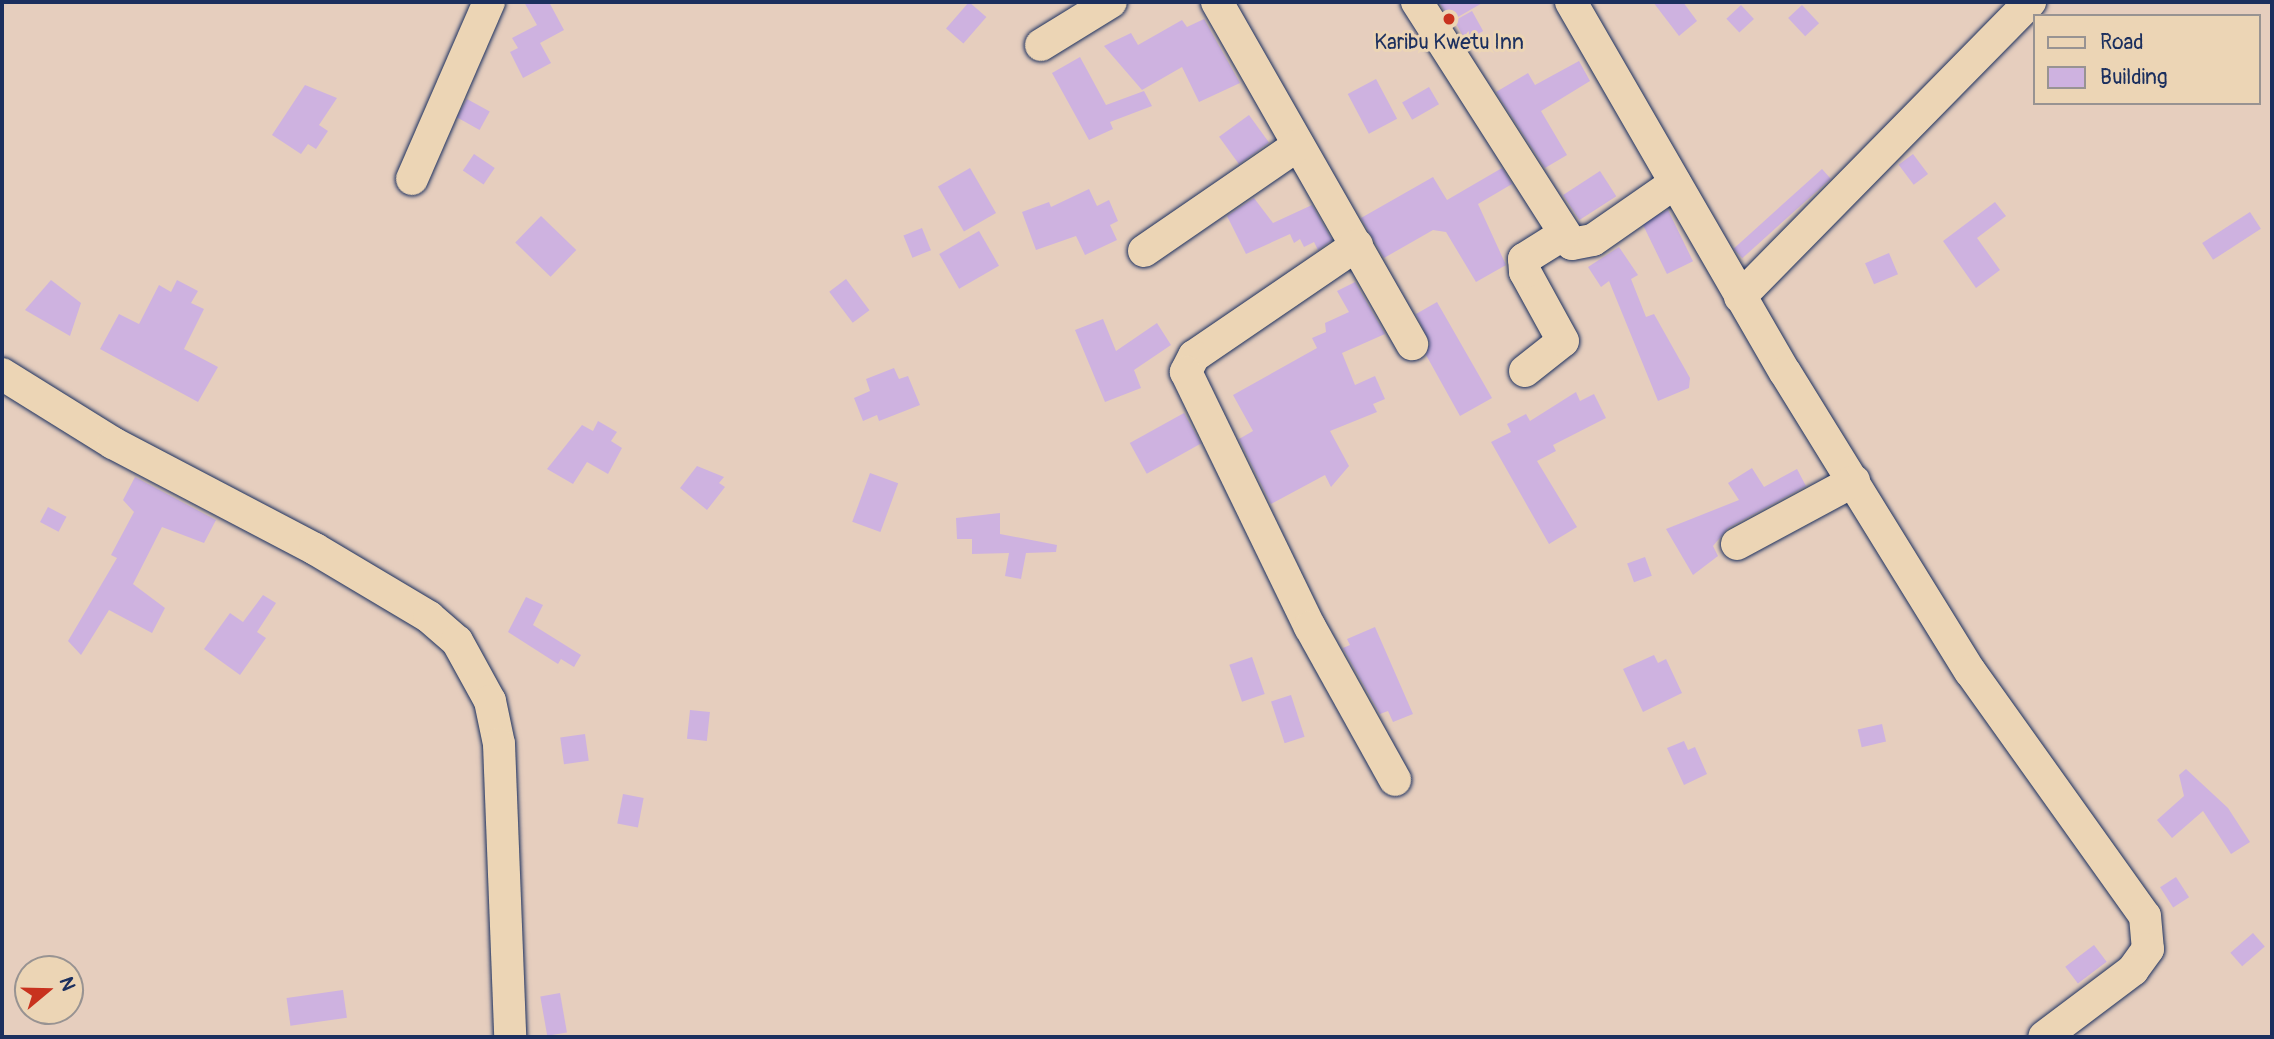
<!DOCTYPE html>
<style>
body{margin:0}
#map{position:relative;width:2274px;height:1039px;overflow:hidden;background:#e6cebe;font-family:Pangolin,sans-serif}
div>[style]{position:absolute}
.building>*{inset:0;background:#ceb2e0;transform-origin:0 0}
.roads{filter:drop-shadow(0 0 2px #1b2f5e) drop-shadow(0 0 2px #1b2f5e)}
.minor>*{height:32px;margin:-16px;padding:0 16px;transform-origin:16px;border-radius:16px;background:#ecd5b5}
.dots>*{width:19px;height:19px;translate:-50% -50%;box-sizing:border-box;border:4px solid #ecd5b5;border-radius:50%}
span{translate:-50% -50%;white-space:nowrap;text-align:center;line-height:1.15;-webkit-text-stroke:6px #ecd5b5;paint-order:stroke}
.poi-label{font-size:21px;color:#1b2f5e}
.frame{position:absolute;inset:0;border:4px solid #1b2f5e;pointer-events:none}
.legend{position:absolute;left:2033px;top:14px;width:228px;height:91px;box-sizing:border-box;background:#ecd5b5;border:2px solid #989392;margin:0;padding:9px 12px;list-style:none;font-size:21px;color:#1b2f5e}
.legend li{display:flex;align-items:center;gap:14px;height:35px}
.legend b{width:35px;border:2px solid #989392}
.north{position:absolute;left:14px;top:955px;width:70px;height:70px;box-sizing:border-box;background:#ecd5b5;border:2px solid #989392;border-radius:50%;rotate:71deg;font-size:19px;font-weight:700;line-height:28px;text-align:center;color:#1b2f5e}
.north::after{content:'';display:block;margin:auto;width:24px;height:32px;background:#c8321e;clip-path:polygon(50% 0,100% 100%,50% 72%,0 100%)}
</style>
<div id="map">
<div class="building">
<div style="clip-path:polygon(524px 2px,549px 2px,564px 30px,540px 43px,551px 63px,523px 78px,510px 52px,518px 48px,512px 38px,537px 25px)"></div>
<div style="left:969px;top:2px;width:23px;height:35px;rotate:41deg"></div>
<div style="clip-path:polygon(1439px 2px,1484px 2px,1451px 21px)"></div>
<div style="clip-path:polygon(1653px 2px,1683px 2px,1697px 21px,1679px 36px)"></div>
<div style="left:1741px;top:5px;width:19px;height:20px;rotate:47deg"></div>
<div style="left:1802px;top:5px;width:25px;height:19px;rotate:47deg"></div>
<div style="left:1472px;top:11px;width:23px;height:20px;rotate:61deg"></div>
<div style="clip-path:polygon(1204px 19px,1240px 83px,1199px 102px,1182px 67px,1142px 90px,1104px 46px,1131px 33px,1138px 45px,1182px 20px,1187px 27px)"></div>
<div style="clip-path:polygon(1080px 57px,1106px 105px,1144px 91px,1152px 106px,1110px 122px,1113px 129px,1089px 140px,1052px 73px)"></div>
<div style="clip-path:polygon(1579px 61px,1590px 81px,1541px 111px,1567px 155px,1545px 168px,1496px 92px,1528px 73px,1535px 85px)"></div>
<div style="left:1376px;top:79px;width:45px;height:32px;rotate:62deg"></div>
<div style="clip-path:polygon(305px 85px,337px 98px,319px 125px,328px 131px,316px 149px,308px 144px,301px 154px,272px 135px)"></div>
<div style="left:1429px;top:87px;width:20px;height:31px;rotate:60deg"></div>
<div style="left:467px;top:99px;width:26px;height:21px;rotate:29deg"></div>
<div style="left:1249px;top:115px;width:34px;height:37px;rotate:54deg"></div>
<div style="left:474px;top:154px;width:25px;height:20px;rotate:34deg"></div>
<div style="left:1913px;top:154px;width:25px;height:18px;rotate:53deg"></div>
<div style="left:970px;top:168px;width:52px;height:37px;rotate:60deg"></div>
<div style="clip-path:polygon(1502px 168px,1512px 184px,1478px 204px,1506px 265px,1476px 282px,1446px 232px,1433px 230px,1384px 258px,1361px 218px,1433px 177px,1447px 200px)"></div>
<div style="left:1822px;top:169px;width:13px;height:119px;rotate:48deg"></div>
<div style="left:1600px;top:171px;width:30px;height:44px;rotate:57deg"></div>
<div style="clip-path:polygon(1089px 189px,1097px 206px,1109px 200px,1118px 221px,1110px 225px,1117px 240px,1085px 255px,1076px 236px,1036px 250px,1022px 212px,1049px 202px,1051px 207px)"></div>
<div style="clip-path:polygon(1254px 198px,1273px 223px,1312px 205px,1332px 240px,1318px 250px,1314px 242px,1304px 247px,1300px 239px,1294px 243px,1290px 234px,1246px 254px,1227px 216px)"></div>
<div style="clip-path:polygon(1995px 202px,2006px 216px,1977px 238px,2000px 270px,1976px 288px,1943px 241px)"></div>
<div style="left:1668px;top:210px;width:57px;height:29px;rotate:64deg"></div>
<div style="left:2250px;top:212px;width:20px;height:57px;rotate:57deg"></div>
<div style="left:541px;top:216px;width:49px;height:37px;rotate:44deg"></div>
<div style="left:922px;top:228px;width:24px;height:20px;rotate:68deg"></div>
<div style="left:979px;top:231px;width:40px;height:46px;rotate:60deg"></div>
<div style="clip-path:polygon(1619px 247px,1638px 275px,1631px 279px,1646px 317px,1654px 314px,1690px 378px,1689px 388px,1658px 401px,1609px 281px,1601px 287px,1588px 267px)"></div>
<div style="left:1889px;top:253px;width:23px;height:26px;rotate:67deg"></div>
<div style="left:846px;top:279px;width:39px;height:21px;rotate:53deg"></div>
<div style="clip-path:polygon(51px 280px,81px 303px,70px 336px,25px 310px)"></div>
<div style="clip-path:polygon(177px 280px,198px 291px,191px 303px,204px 309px,184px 349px,218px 367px,198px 402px,100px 349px,119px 314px,139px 324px,159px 285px,171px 292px)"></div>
<div style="clip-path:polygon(1355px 282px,1385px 334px,1342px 353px,1355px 385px,1375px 376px,1385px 399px,1373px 404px,1377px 412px,1330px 431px,1349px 466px,1331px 487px,1325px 475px,1271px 504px,1239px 439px,1253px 431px,1233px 395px,1317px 348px,1312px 338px,1326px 332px,1325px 323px,1349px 312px,1337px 291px)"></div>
<div style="clip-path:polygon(1437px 302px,1492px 398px,1460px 416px,1426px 355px,1430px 343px,1416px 314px)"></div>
<div style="clip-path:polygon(1103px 319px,1116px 351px,1157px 323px,1171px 345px,1134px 370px,1141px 388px,1105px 402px,1075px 330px)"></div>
<div style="clip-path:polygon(894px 368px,899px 379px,908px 376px,920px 405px,879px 421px,877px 415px,863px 421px,854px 398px,870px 391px,866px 379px)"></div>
<div style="clip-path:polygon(1576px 392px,1580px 401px,1594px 394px,1606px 418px,1553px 445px,1556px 451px,1537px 461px,1577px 527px,1549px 544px,1491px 442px,1511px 432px,1507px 424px,1526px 414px,1530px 421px)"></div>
<div style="left:1184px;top:413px;width:35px;height:62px;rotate:61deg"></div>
<div style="clip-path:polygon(598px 421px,617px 432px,611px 441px,622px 448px,608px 474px,587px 462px,573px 484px,547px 469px,582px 425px,593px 431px)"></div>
<div style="clip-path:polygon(697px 466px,724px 477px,719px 483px,725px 487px,707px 510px,680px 488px)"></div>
<div style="clip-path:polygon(1752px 468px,1764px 487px,1797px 469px,1806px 486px,1728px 528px,1713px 546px,1718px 556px,1693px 575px,1666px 529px,1739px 500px,1728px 483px)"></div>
<div style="left:870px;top:473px;width:30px;height:52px;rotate:20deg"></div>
<div style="clip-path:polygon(135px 477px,216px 520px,204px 543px,162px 527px,133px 584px,165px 608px,152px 633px,109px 610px,81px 655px,68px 641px,117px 558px,111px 555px,134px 512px,123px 500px)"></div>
<div style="left:48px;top:507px;width:21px;height:17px;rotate:28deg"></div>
<div style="clip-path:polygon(1000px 513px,1000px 534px,1057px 545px,1056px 552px,1026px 553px,1021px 579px,1005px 576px,1009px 553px,972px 554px,972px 539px,957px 539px,956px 518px)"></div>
<div style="left:1645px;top:557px;width:20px;height:19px;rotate:70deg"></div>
<div style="clip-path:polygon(263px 595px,276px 603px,257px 632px,266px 638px,240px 675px,204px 649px,230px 613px,243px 622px)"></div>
<div style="clip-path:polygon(526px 597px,543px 605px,533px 625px,581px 655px,574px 667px,561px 659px,558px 664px,508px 632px)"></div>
<div style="clip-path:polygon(1375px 627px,1413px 714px,1393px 722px,1388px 711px,1380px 714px,1343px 648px,1350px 645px,1347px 639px)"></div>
<div style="clip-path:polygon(1654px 655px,1658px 663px,1666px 659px,1682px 693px,1643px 712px,1623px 669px)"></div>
<div style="left:1252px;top:657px;width:39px;height:24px;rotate:71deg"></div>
<div style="left:1291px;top:695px;width:44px;height:21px;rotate:72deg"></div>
<div style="left:690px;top:710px;width:20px;height:29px;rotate:6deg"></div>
<div style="left:1882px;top:724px;width:18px;height:25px;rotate:77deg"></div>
<div style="left:585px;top:734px;width:27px;height:25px;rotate:82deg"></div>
<div style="clip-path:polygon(1684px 741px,1688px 750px,1695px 747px,1707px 774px,1684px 785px,1667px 748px)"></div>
<div style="clip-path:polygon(2186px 769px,2228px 808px,2250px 842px,2231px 854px,2203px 811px,2172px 838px,2157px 820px,2184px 796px,2179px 775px)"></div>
<div style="left:623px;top:794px;width:21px;height:30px;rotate:11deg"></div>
<div style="left:2176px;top:877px;width:24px;height:19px;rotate:57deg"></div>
<div style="left:2253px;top:933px;width:18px;height:30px;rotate:49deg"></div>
<div style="left:2094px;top:945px;width:21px;height:36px;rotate:53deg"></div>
<div style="left:343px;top:990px;width:28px;height:57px;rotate:82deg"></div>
<div style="left:560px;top:993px;width:40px;height:20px;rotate:80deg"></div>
</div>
<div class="roads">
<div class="minor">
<div style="left:1217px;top:2px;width:394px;rotate:60.3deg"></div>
<div style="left:1417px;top:2px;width:287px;rotate:57.4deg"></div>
<div style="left:1572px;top:244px;width:21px;rotate:-11deg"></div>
<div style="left:1593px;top:240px;width:100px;rotate:-34.8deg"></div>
<div style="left:1571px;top:2px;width:427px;rotate:60deg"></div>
<div style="left:1785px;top:372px;width:352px;rotate:58.3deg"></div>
<div style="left:1970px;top:671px;width:301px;rotate:54.5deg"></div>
<div style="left:2145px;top:916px;width:33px;rotate:85deg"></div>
<div style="left:2148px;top:949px;width:26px;rotate:126deg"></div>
<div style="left:2133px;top:970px;width:111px;rotate:143deg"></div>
<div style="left:1041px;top:45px;width:82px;rotate:-31.6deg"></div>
<div style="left:412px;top:179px;width:193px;rotate:-66.5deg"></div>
<div style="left:1357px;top:245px;width:197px;rotate:145.7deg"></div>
<div style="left:1194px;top:356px;width:18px;rotate:117deg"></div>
<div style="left:1186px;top:372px;width:284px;rotate:64.1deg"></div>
<div style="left:1310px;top:627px;width:175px;rotate:60.9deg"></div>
<div style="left:1144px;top:251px;width:187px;rotate:-34.5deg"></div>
<div style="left:1740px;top:297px;width:414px;rotate:-45.5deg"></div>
<div style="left:1525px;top:371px;width:48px;rotate:-38.3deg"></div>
<div style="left:1563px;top:341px;width:79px;rotate:-118.8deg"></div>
<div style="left:1525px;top:272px;width:13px;rotate:-94deg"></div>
<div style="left:1524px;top:259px;width:47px;rotate:-32deg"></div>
<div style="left:2px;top:374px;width:131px;rotate:31.9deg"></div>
<div style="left:113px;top:443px;width:228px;rotate:27.7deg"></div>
<div style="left:315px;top:549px;width:133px;rotate:30.8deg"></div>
<div style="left:429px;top:617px;width:37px;rotate:41deg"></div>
<div style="left:457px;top:641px;width:68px;rotate:61.2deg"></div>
<div style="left:490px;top:701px;width:44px;rotate:78.2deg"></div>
<div style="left:499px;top:744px;width:293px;rotate:87.8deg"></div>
<div style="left:1737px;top:544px;width:133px;rotate:-28.3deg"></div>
</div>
</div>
<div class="dots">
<div style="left:1449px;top:19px;background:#c8321e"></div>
</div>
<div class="poi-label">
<span style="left:1449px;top:43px">Karibu Kwetu Inn</span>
</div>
<div class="frame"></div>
<ul class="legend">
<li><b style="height:9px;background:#ecd5b5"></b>Road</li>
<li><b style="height:19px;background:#ceb2e0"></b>Building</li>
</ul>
<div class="north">N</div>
</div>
